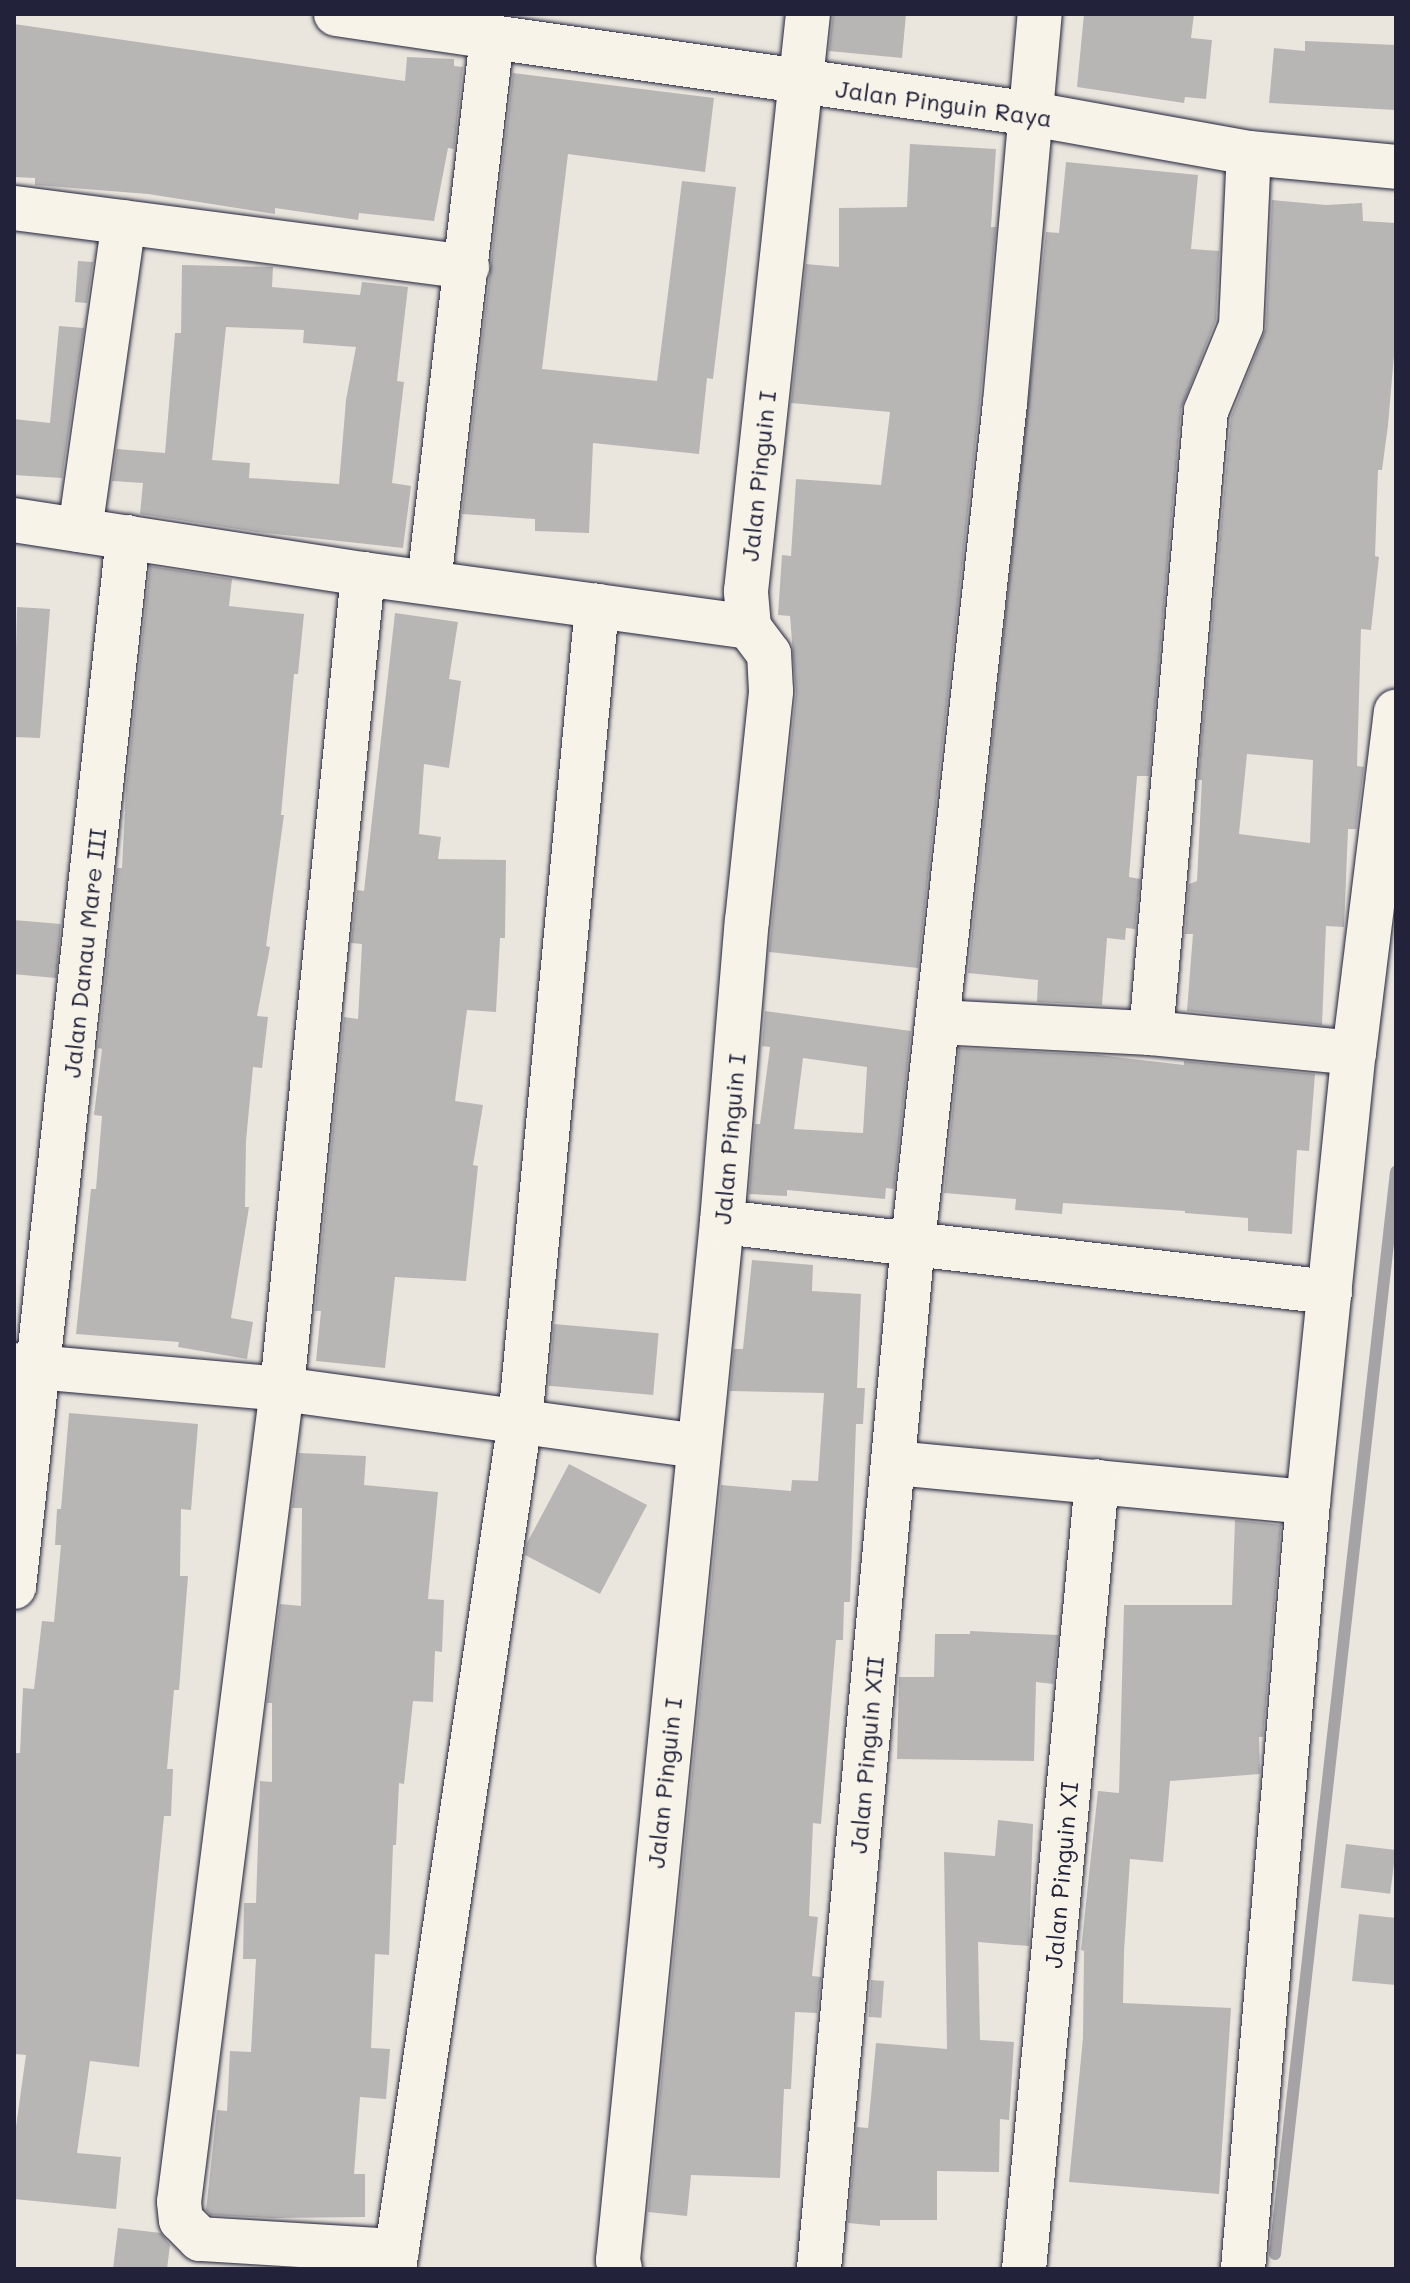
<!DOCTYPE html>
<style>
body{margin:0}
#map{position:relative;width:1410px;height:2283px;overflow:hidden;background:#eae6de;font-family:Mali,sans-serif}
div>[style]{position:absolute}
.stream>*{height:12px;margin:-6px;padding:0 6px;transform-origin:6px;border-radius:6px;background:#a6a3a6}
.building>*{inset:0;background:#b8b6b5;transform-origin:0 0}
.roads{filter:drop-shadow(0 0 2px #22223b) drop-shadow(0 0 2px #22223b)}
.minor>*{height:44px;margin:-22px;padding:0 22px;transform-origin:22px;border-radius:22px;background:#f7f3e8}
span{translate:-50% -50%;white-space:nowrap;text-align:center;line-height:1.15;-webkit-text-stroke:7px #f7f3e8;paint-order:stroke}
.street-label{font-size:24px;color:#22223b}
.frame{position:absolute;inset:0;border:16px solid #22223b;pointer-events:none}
</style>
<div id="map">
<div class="stream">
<div style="left:1275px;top:2254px;width:1089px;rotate:-83.62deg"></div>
</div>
<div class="building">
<div style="clip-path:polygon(833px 14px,906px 14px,902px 58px,829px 51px)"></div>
<div style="clip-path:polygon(1084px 14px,1194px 14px,1191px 38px,1212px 40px,1206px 99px,1185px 97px,1184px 103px,1077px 87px)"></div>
<div style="clip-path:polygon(14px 24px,405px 81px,407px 57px,454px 59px,454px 66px,463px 67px,454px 149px,448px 148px,434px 221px,359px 213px,358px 220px,275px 208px,275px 214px,148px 194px,35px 185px,35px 178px,14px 177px)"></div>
<div style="clip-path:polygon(1305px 41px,1396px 45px,1396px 110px,1269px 103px,1274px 48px,1305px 51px)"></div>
<div style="clip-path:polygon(513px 73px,714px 98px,705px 172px,568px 154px,542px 369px,657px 381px,682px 181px,736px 187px,713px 379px,707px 378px,699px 454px,593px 443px,589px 533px,535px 531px,535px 519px,462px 514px)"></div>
<div style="clip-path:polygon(910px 144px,996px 149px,991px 227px,996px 227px,980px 401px,918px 968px,769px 952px,796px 693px,790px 616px,778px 615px,782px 555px,791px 556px,796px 479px,881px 485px,890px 412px,791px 403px,806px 264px,839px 267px,839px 208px,907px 207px)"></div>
<div style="clip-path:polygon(1066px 162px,1198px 175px,1191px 249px,1219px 251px,1216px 320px,1181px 409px,1149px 776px,1137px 776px,1129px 877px,1140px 879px,1135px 929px,1126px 928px,1125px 940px,1107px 938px,1102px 1005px,1037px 1002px,1038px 980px,968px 973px,1046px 232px,1059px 233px)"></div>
<div style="clip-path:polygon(evenodd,1272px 200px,1326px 205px,1362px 203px,1363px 221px,1396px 223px,1396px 332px,1388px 425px,1382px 470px,1378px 470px,1375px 556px,1379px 557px,1371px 630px,1361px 629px,1357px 766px,1364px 767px,1356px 829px,1348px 829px,1344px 927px,1326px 926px,1322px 1025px,1187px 1011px,1193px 934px,1185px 934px,1189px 884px,1197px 881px,1202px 780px,1198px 780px,1231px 417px,1266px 328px,1272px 200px,1247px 754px,1313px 760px,1310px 843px,1239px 834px,1247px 754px)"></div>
<div style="clip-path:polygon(78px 261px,93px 262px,87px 303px,75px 302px)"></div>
<div style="clip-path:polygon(evenodd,182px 265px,273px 267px,272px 287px,360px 295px,362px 282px,408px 287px,397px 381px,404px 382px,392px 483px,411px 486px,403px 548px,257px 532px,140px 514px,143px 483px,112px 481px,117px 449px,165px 453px,175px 333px,181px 333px,182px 265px,226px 327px,304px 330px,303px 343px,356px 347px,346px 400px,339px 484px,249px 478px,250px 463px,212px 460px,226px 327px)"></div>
<div style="clip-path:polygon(59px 326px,84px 328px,62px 478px,14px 475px,14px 419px,50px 423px)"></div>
<div style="clip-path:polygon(150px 566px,232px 579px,229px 606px,304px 614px,298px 674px,294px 674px,281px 815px,284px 815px,266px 946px,270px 947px,257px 1016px,268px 1017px,262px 1068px,253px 1067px,246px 1141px,245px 1207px,249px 1207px,231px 1318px,253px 1322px,247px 1359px,178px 1347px,179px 1342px,76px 1334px,91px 1189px,96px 1189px,102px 1116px,94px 1115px,102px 1049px,98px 1048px,117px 868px,122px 868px,126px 789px)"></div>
<div style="clip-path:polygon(17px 607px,50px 609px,40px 738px,14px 737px)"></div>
<div style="clip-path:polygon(395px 613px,458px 622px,449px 679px,461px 681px,449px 768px,424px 764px,419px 834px,441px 837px,438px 859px,506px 860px,505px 938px,500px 938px,496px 1012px,467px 1010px,455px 1101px,483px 1105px,473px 1165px,478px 1166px,466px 1281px,395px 1277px,385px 1368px,316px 1361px,321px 1311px,315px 1311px,344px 1017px,358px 1019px,362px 944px,351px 943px,357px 890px,364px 891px)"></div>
<div style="left:14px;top:920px;width:47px;height:54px;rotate:5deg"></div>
<div style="clip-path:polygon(evenodd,765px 1011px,911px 1031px,894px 1189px,886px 1188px,885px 1199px,787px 1190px,787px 1196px,749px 1194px,755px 1124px,760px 1124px,770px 1047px,762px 1046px,765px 1011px,803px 1058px,867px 1067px,863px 1133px,794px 1129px,803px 1058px)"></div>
<div style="clip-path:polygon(959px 1048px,1098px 1055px,1184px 1065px,1184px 1061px,1315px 1074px,1309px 1151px,1297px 1150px,1292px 1234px,1248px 1231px,1248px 1218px,1185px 1213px,1185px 1211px,1063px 1203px,1062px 1214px,1015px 1210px,1016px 1199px,944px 1193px)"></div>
<div style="clip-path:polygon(752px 1260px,813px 1265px,812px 1291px,861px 1294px,857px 1388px,865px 1388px,863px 1424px,856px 1424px,850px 1602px,844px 1602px,843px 1640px,836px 1640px,821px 1824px,813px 1823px,809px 1916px,818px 1917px,812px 1976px,821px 1977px,817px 2013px,795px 2012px,791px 2089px,784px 2089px,780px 2178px,691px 2175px,687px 2216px,648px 2212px,721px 1485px,791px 1491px,792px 1480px,818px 1481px,824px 1393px,730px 1391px,734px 1349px,743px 1349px)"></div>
<div style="left:554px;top:1324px;width:105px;height:62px;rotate:5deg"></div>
<div style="clip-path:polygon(69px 1413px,198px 1424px,191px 1510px,181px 1509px,180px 1576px,188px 1576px,179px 1690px,174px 1690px,167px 1769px,173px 1769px,171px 1816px,164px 1816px,139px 2067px,90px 2061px,77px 2153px,121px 2157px,116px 2209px,14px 2199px,14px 2141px,26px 2055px,14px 2054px,16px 1753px,20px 1753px,23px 1688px,34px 1689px,42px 1621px,54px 1622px,61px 1545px,55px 1545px,57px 1509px,61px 1509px)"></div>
<div style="clip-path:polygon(299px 1453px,366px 1456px,364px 1485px,438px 1492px,428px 1599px,444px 1600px,442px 1652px,435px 1651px,433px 1702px,413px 1701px,404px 1784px,399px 1783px,396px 1845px,393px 1845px,389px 1955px,375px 1954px,371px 2048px,390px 2049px,386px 2099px,360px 2097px,354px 2174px,365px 2174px,365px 2217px,273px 2218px,211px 2215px,206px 2210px,217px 2110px,227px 2111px,230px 2051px,251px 2052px,256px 1959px,243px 1959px,244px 1903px,256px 1903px,260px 1781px,272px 1782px,272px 1703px,267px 1703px,280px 1604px,301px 1606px,302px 1508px,292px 1508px)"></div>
<div style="clip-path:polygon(569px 1464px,647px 1505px,600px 1594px,525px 1555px,527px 1543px)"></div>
<div style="clip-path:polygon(1235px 1520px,1281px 1525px,1263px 1737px,1259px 1737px,1260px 1774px,1170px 1781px,1163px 1862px,1130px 1859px,1124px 1952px,1123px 2003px,1231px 2008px,1219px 2194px,1069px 2182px,1083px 2038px,1084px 1951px,1081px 1950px,1098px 1791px,1119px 1793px,1124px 1605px,1232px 1605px)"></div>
<div style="clip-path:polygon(970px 1631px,1058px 1635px,1053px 1684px,1036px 1682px,1034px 1761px,897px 1759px,899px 1677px,934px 1677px,935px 1634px,970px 1634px)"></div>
<div style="clip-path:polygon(998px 1820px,1033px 1824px,1029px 1946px,978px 1942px,980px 2040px,1014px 2042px,1009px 2120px,1000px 2119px,999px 2172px,937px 2171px,937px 2220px,880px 2220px,880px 2226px,848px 2223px,857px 2127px,868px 2128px,876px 2043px,947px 2049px,944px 1852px,995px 1856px)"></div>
<div style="left:1346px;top:1844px;width:50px;height:44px;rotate:7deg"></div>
<div style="clip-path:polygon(1359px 1914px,1396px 1918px,1396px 1985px,1352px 1981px)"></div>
<div style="left:871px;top:1980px;width:13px;height:37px;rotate:4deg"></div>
<div style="clip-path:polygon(118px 2228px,161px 2233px,170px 2245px,167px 2269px,113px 2269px)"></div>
</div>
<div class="roads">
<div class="minor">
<div style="left:336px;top:14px;width:158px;rotate:8.4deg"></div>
<div style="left:492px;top:37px;width:549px;rotate:96.59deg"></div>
<div style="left:492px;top:37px;width:545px;rotate:8.12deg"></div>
<div style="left:1032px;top:114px;width:220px;rotate:10.2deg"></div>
<div style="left:1249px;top:153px;width:148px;rotate:5.4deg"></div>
<div style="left:14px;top:208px;width:457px;rotate:7.4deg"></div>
<div style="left:14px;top:520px;width:353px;rotate:8.8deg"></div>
<div style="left:363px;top:574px;width:390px;rotate:7.8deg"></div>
<div style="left:80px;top:530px;width:311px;rotate:-81.9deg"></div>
<div style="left:363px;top:574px;width:819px;rotate:95.68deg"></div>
<div style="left:282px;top:1389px;width:819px;rotate:97.22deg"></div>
<div style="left:179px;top:2202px;width:18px;rotate:84deg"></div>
<div style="left:181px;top:2220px;width:27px;rotate:45deg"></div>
<div style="left:200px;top:2239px;width:197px;rotate:3.5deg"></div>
<div style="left:938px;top:1022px;width:213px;rotate:3deg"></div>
<div style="left:1151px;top:1033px;width:204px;rotate:5.6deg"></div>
<div style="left:1151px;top:1033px;width:624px;rotate:-84.95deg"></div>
<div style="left:1206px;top:411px;width:92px;rotate:-67.6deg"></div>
<div style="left:1241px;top:326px;width:173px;rotate:-87.4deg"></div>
<div style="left:722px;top:1222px;width:612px;rotate:6.57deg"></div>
<div style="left:14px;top:1365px;width:269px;rotate:5.1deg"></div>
<div style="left:282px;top:1389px;width:419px;rotate:7.8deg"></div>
<div style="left:894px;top:1463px;width:416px;rotate:5.4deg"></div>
<div style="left:14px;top:1587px;width:1056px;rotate:-83.8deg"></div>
<div style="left:394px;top:2269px;width:857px;rotate:-81.55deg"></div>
<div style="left:520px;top:1421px;width:819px;rotate:-84.6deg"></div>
<div style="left:620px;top:2269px;width:9px;rotate:-103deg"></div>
<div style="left:618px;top:2260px;width:1043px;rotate:-84.28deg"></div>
<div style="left:722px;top:1222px;width:302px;rotate:-85.3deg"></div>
<div style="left:747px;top:921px;width:231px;rotate:-84deg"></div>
<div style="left:771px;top:691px;width:37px;rotate:-93deg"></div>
<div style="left:769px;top:654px;width:34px;rotate:-127deg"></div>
<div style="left:749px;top:627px;width:36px;rotate:-95deg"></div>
<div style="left:746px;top:591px;width:580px;rotate:-83.87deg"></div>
<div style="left:819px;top:2269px;width:1031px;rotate:-84.77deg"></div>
<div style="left:913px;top:1242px;width:844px;rotate:-83.74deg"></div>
<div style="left:1005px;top:403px;width:391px;rotate:-84.9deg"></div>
<div style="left:1024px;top:2269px;width:791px;rotate:-84.71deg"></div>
<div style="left:1243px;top:2269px;width:770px;rotate:-85.16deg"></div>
<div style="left:1308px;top:1502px;width:451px;rotate:-84.2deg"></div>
<div style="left:1354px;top:1053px;width:344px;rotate:-83deg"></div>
</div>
</div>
<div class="street-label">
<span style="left:944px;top:103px;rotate:8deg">Jalan Pinguin Raya</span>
<span style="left:758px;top:476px;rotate:-84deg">Jalan Pinguin I</span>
<span style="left:84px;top:953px;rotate:-84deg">Jalan Danau Mare III</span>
<span style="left:729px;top:1139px;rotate:-85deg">Jalan Pinguin I</span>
<span style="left:866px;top:1755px;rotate:-85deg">Jalan Pinguin XII</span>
<span style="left:664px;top:1783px;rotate:-84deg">Jalan Pinguin I</span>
<span style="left:1061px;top:1875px;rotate:-85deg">Jalan Pinguin XI</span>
</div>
<div class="frame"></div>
</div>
